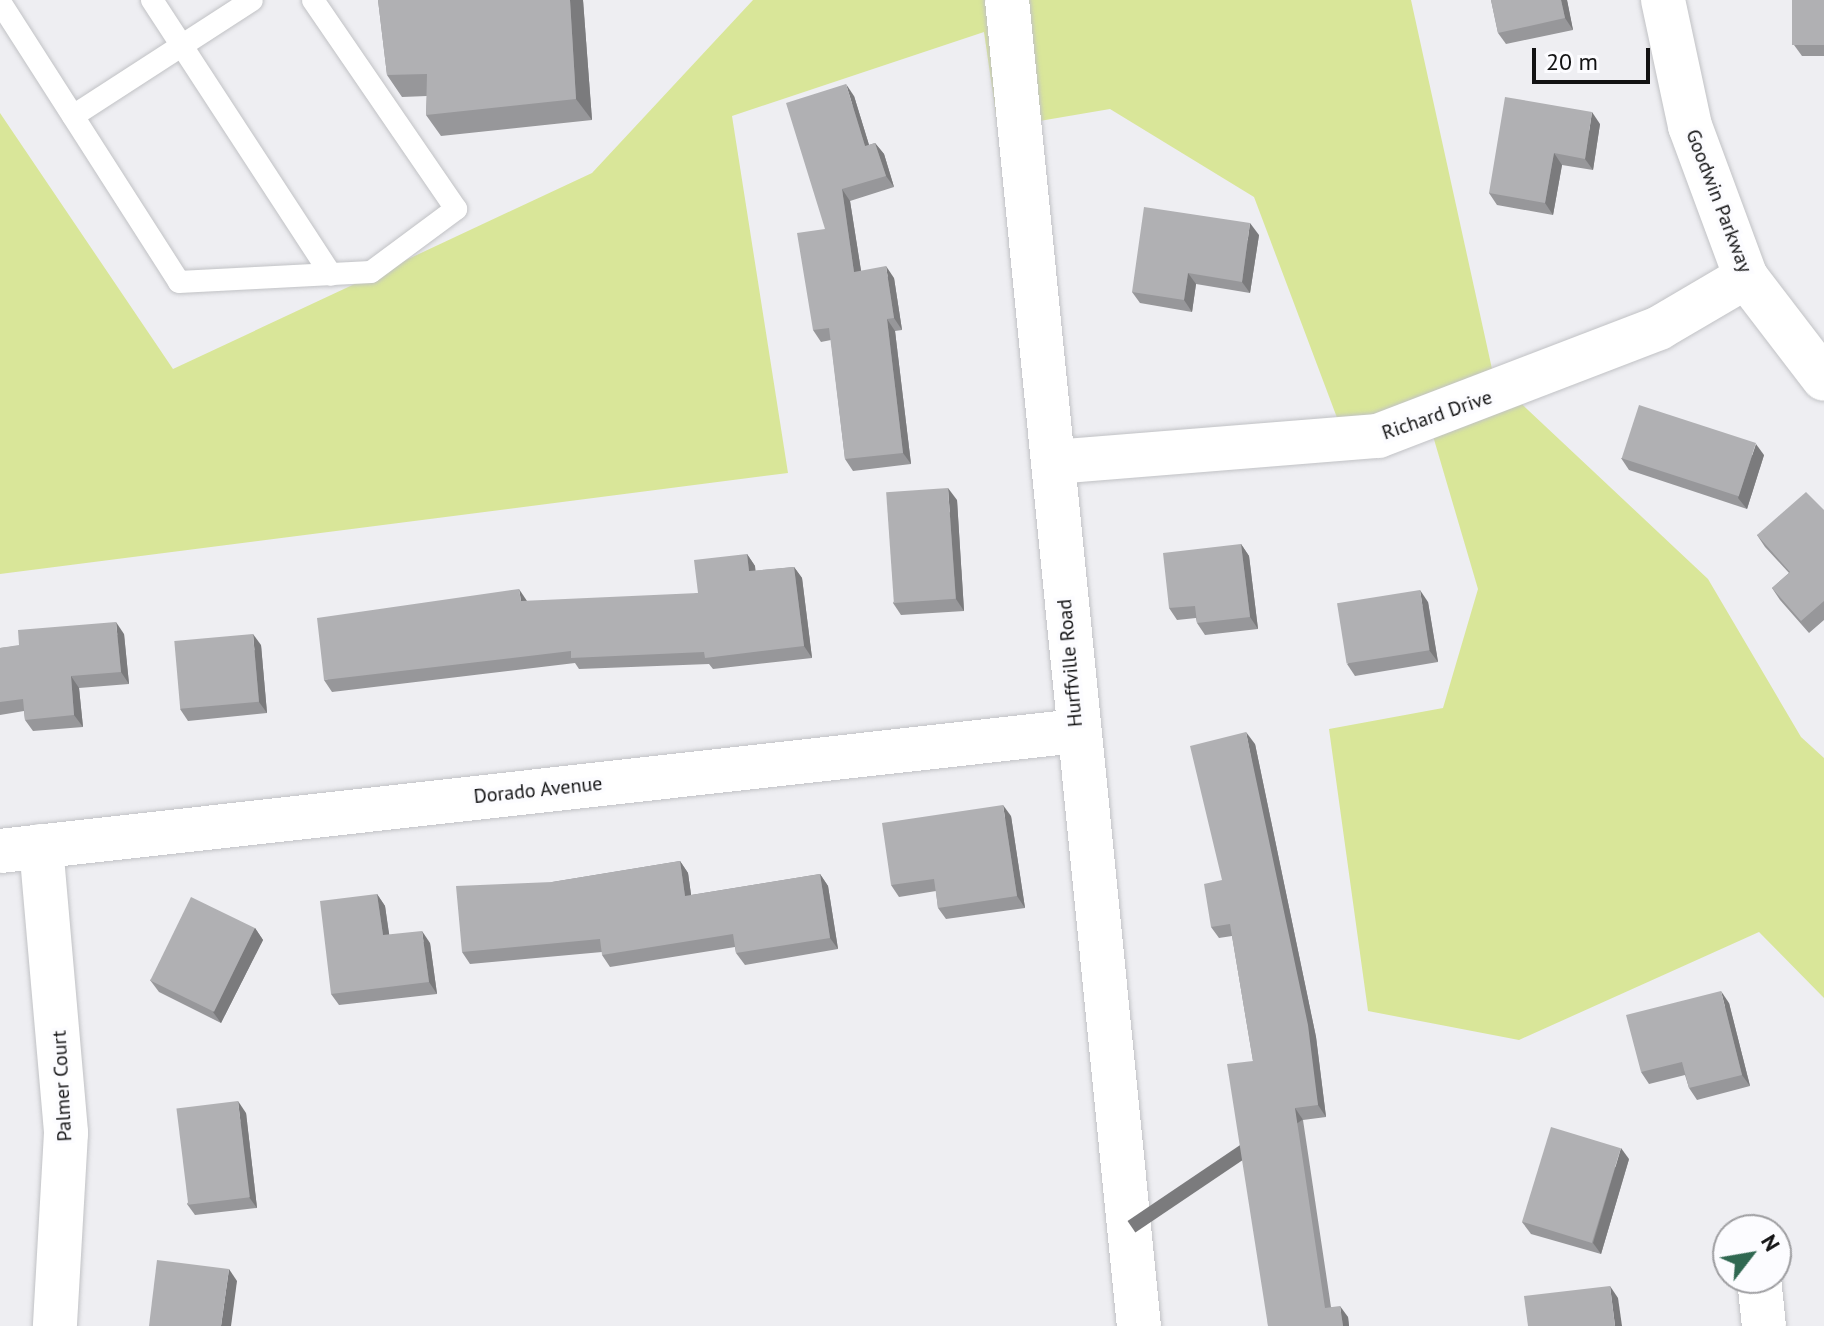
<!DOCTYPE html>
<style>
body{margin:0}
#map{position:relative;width:1824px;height:1326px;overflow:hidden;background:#eeeef2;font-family:"PT Sans",sans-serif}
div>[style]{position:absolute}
.green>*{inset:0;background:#d9e699}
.roads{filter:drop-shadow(0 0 2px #c1c2c5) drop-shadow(0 0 2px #c1c2c5)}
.lane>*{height:22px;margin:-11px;padding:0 11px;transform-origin:11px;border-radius:11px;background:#fff}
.street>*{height:44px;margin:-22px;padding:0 22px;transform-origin:22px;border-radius:22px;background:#fff}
.secondary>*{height:44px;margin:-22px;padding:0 22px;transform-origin:22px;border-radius:22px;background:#fff}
.wall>*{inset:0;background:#97979a}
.shaded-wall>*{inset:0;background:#7b7b7d;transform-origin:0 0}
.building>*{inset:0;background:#b0b0b3;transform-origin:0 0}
span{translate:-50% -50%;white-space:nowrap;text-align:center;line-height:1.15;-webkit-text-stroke:7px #fcfcff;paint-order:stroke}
.street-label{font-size:20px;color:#121213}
.north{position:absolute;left:1712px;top:1214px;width:80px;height:80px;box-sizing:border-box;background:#fcfcff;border:2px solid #9e9ea1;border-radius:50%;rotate:59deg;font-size:22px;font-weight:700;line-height:32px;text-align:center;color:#121213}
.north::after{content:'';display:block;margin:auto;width:28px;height:36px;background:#306851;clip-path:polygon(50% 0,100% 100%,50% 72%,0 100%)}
.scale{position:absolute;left:1532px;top:48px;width:118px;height:36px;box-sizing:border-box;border:4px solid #121213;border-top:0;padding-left:10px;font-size:24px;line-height:28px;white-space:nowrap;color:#121213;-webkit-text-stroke:6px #fcfcff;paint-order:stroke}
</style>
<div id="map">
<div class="green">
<div style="clip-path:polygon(753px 0,1411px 0,1494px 378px,1708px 579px,1801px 737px,1824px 758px,1824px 998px,1759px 932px,1519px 1040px,1368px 1011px,1329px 729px,1443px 708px,1478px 589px,1428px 419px,1345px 439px,1254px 197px,1110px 109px,998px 128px,984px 32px,732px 116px,788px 473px,0 574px,0 113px,173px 369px,592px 173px)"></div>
</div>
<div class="roads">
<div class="lane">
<div style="left:152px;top:0;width:328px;rotate:56.9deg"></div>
<div style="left:0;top:2px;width:332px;rotate:57.4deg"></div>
<div style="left:179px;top:282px;width:192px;rotate:-3deg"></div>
<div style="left:371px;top:272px;width:106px;rotate:-36.5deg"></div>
<div style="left:456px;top:209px;width:253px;rotate:-124.4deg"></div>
<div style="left:73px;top:116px;width:213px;rotate:-32.9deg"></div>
</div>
<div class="street">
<div style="left:1663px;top:0;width:129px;rotate:77.9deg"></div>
<div style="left:1690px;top:126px;width:161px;rotate:69.7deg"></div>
<div style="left:1746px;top:277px;width:128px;rotate:52.6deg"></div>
<div style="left:1054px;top:462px;width:325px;rotate:-4.6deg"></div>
<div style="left:1378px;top:436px;width:301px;rotate:-21deg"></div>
<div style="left:1659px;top:328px;width:101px;rotate:-30.4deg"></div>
<div style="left:41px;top:846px;width:288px;rotate:85deg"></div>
<div style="left:66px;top:1133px;width:193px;rotate:93.3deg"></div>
<div style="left:0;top:851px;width:1083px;rotate:-6.36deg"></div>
<div style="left:1759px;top:1278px;width:48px;rotate:84.1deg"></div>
</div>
<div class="secondary">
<div style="left:1007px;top:0;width:1333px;rotate:84.32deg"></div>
</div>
</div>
<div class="wall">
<div style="clip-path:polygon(378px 0,583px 0,592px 120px,441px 136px,426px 115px,427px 96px,402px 97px,387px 75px)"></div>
<div style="clip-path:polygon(1491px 0,1567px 0,1573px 30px,1506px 44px,1498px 33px)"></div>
<div style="clip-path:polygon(1824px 0,1824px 56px,1802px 56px,1794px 45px)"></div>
<div style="clip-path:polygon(854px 96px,869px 145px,875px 143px,884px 154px,894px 187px,850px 201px,861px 271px,894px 278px,902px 330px,895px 331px,911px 464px,853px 471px,845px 459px,831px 340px,821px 342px,813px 330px)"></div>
<div style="clip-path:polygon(1600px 124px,1593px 170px,1562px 165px,1553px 215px,1497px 205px,1489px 193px)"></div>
<div style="clip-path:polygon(1259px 235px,1250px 293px,1196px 284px,1192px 312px,1140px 303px,1132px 292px)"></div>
<div style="clip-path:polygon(1764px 455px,1747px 509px,1629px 470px,1621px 458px)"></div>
<div style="clip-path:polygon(957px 500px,964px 611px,901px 615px,893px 603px)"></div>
<div style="clip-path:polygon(1824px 510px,1824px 620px,1809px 633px,1780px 600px,1772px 588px,1789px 573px,1765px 547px,1757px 535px)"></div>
<div style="clip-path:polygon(1241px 544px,1249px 556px,1258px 629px,1205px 635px,1197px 623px,1196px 618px,1177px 620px,1169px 608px)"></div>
<div style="clip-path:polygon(747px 554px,755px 566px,755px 571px,794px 567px,802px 578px,812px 658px,713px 669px,709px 664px,579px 669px,575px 663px,332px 692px,324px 680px,698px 593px)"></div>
<div style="clip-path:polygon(1428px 602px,1438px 662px,1355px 676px,1347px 664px)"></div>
<div style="clip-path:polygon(124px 634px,129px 684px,79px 688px,83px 727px,33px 731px,25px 720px,24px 711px,0 715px,0 648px)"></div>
<div style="clip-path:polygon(261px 645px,267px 713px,188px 721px,180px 709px)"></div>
<div style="clip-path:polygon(1255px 744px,1316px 1037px,1326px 1117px,1303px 1120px,1331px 1307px,1348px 1317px,1349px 1326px,1268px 1326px,1253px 1061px,1232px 936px,1219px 938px,1211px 927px)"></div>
<div style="clip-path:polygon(1011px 816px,1025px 908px,946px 919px,938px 908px,936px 891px,899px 897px,891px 885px)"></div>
<div style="clip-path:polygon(680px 861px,688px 873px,691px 895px,820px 874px,828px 886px,838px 949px,745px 965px,736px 953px,735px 947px,610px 967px,602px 955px,602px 952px,470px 964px,462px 952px,552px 882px)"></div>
<div style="clip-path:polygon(377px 894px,385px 906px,389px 935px,430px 943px,437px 994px,339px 1005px,331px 994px)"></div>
<div style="clip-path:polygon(255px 928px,263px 940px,221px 1023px,159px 992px,150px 980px)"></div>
<div style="clip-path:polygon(1729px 1003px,1750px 1086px,1697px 1100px,1689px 1088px,1685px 1075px,1649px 1084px,1641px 1072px)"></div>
<div style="clip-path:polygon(246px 1113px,257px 1208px,195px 1215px,187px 1204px)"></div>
<div style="clip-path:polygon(1629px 1159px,1601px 1254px,1531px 1234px,1522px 1222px)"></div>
</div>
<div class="shaded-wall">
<div style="clip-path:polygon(570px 0,583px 0,592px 120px,576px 99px)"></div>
<div style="clip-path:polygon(1561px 0,1567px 0,1573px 30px,1565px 18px)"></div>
<div style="clip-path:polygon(846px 84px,854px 96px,873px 158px,865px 146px)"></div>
<div style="clip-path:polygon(1592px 112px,1600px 124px,1593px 170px,1585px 159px)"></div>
<div style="clip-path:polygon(875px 143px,884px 154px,894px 187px,886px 176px)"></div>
<div style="clip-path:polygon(1554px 153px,1562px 165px,1553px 215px,1545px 203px)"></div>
<div style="clip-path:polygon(842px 189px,850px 201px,863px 283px,854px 272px)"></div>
<div style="clip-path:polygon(1250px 223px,1259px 235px,1250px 293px,1242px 282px)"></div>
<div style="clip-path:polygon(886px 266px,894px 278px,902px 330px,894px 318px)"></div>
<div style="clip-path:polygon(1188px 273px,1196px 284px,1192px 312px,1184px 300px)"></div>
<div style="clip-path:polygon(887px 319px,895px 331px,911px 464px,903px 453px)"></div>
<div style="clip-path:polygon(1756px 444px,1764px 455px,1747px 509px,1738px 498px)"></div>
<div style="clip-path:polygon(948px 488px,957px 500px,964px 611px,956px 599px)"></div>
<div style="clip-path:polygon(1241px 544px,1249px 556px,1258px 629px,1250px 617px)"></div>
<div style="clip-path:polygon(747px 554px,755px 566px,757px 583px,749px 571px)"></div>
<div style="clip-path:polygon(794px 567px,802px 578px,812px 658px,804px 646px)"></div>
<div style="clip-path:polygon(519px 589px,527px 601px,521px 601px)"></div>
<div style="clip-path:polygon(1420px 590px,1428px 602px,1438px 662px,1429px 650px)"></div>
<div style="clip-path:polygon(116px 622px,124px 634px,129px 684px,121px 672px)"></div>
<div style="clip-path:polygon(253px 634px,261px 645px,267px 713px,259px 702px)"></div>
<div style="clip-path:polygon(71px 676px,79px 688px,83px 727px,74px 715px)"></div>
<div style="clip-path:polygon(1246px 732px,1255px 744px,1316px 1037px,1326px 1117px,1318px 1105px)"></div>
<div style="clip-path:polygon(1003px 805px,1011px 816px,1025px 908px,1017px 896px)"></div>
<div style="clip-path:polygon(680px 861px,688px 873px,693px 908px,685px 896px)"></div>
<div style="clip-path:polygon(820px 874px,828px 886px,838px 949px,830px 938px)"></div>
<div style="clip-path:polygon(377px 894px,385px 906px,391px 947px,383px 935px)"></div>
<div style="clip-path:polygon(255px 928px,263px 940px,221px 1023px,213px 1012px)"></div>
<div style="clip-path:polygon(422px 931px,430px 943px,437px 994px,429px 982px)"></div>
<div style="clip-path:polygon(1721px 991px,1729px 1003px,1750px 1086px,1742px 1075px)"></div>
<div style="clip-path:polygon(238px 1101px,246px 1113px,257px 1208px,249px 1197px)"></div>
<div style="left:1295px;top:1108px;width:14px;height:202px;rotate:56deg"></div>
<div style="clip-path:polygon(1621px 1148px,1629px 1159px,1601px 1254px,1593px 1243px)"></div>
<div style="clip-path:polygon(229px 1269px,237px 1281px,231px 1326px,221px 1326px)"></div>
<div style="clip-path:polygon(1610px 1286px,1618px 1298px,1622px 1326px,1615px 1326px)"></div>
<div style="clip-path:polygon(1340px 1306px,1348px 1317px,1349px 1326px,1343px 1326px)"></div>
</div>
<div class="building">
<div style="clip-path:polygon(378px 0,570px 0,576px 99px,426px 115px,427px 74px,387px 75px)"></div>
<div style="clip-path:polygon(1491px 0,1561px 0,1565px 18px,1498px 33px)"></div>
<div style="left:1792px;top:0;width:32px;height:45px"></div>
<div style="clip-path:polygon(846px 84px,865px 146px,875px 143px,886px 176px,842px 189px,854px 272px,886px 266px,894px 318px,887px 319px,903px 453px,845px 459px,829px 328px,813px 330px,797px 233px,825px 229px,786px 103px)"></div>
<div style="clip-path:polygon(1505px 97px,1592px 112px,1585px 159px,1554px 153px,1545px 203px,1489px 193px)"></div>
<div style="clip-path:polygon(1144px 207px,1250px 223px,1242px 282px,1188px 273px,1184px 300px,1132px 292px)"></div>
<div style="left:1639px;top:405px;width:123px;height:56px;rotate:18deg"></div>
<div style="left:948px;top:488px;width:111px;height:62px;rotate:86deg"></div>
<div style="clip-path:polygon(1806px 492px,1824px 510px,1824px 601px,1801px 621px,1772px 588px,1790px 572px,1757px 535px)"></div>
<div style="clip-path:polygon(1241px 544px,1250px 617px,1197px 623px,1195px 606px,1169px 608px,1163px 553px)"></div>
<div style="clip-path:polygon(747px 554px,749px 571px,794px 567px,804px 646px,705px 658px,704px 652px,571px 658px,571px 651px,324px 680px,317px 618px,519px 589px,521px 601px,698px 593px,694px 560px)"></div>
<div style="left:1420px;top:590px;width:61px;height:84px;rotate:81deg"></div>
<div style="clip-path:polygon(116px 622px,121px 672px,71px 676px,74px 715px,25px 720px,23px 699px,0 702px,0 648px,19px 645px,18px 630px)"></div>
<div style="left:253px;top:634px;width:68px;height:79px;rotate:85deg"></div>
<div style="clip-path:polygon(1246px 732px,1308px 1025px,1318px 1105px,1295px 1108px,1325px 1308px,1340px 1306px,1343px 1326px,1268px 1326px,1227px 1064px,1253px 1061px,1230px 924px,1211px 927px,1204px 884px,1222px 880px,1190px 746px)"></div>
<div style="clip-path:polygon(1003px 805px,1017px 896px,938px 908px,934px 879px,891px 885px,882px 823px)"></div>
<div style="clip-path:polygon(680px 861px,685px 896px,820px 874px,830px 938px,736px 953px,733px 934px,602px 955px,600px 939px,462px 952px,456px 886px,552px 882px)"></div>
<div style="clip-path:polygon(377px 894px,383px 935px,422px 931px,429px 982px,331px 994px,320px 901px)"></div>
<div style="left:191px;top:897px;width:71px;height:93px;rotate:26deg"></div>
<div style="clip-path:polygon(1721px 991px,1742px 1075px,1689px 1088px,1682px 1062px,1641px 1072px,1626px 1015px)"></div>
<div style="left:238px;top:1101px;width:97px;height:62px;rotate:83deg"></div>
<div style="left:1551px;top:1127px;width:73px;height:99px;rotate:17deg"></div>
<div style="clip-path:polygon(157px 1260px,229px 1269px,221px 1326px,149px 1326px)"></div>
<div style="clip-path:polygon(1610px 1286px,1615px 1326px,1528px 1326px,1524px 1296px)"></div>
</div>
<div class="street-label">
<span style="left:1719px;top:201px;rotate:69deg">Goodwin Parkway</span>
<span style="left:1437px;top:415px;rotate:-19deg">Richard Drive</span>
<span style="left:1070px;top:663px;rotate:-95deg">Hurffville Road</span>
<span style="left:538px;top:790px;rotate:-6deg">Dorado Avenue</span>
<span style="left:62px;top:1086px;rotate:-93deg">Palmer Court</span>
</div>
<div class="north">N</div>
<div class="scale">20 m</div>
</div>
